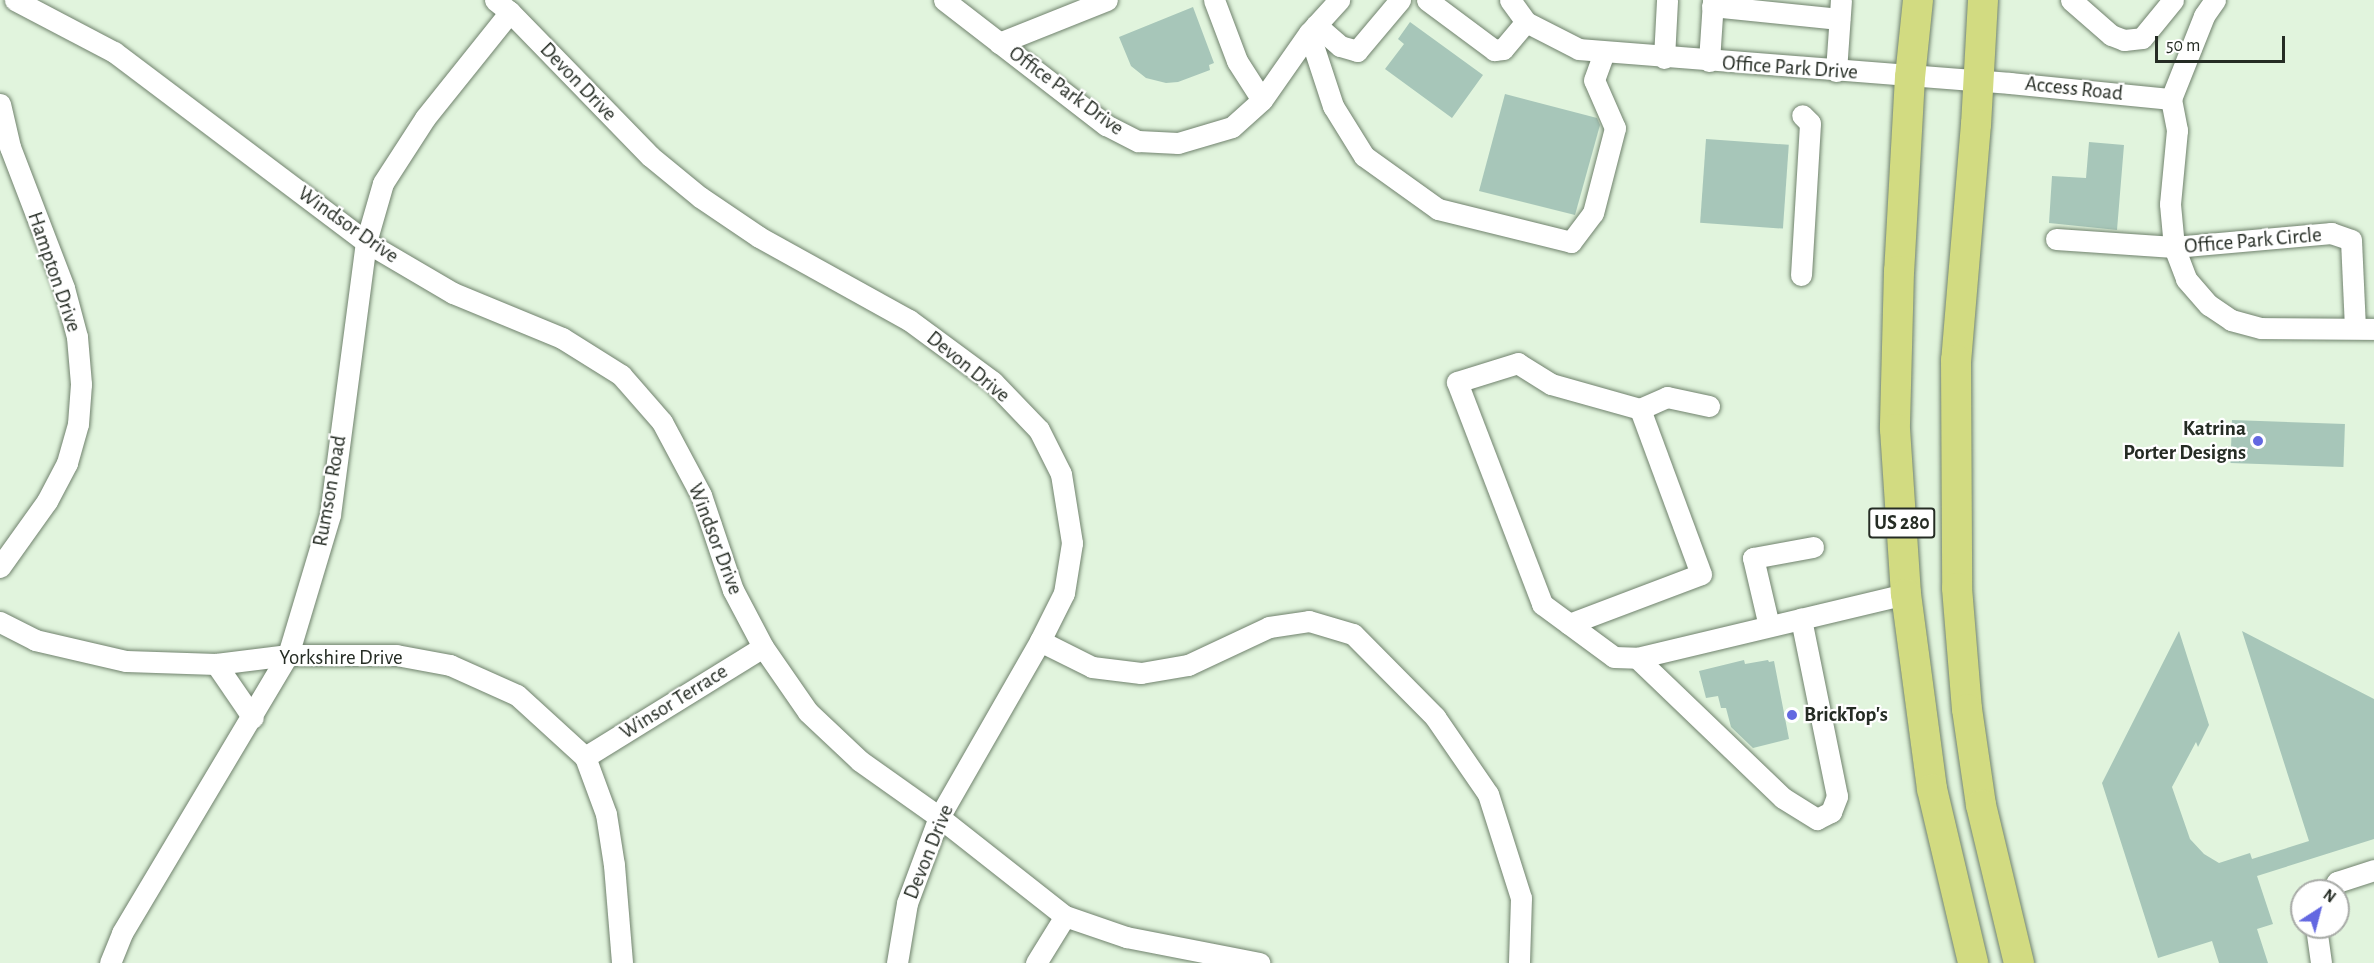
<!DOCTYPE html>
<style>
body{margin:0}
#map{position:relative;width:2374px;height:963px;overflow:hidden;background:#e1f4dd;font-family:"Alegreya Sans",sans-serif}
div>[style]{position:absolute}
.building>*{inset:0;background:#a7c6b9;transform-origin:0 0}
.roads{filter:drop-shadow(0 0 2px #70826d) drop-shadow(0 0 2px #70826d)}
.minor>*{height:21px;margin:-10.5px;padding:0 10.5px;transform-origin:10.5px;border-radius:10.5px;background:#fff}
.highway>*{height:30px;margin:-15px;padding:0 15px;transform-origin:15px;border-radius:15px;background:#d2db81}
.dots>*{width:16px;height:16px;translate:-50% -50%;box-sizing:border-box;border:3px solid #fff;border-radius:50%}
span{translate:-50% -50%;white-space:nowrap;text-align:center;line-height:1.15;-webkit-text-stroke:4.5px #fff;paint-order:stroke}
.shield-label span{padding:2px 4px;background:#fff;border:2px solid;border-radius:4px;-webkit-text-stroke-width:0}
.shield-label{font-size:20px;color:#252c24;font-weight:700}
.street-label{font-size:21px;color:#252c24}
.poi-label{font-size:21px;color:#252c24;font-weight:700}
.right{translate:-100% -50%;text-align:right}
.left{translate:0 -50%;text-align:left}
.north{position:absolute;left:2290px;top:879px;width:60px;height:60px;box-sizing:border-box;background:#fff;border:2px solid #a8aba7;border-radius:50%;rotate:36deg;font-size:16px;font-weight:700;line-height:24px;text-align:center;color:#252c24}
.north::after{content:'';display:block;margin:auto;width:21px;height:27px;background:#6368e1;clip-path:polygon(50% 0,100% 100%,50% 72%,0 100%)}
.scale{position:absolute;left:2155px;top:36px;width:130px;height:27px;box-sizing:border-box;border:3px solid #252c24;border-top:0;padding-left:8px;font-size:18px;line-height:21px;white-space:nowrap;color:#252c24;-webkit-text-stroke:4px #fff;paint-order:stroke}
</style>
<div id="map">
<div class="building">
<div style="clip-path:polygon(1193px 7px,1214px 63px,1209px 65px,1210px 70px,1178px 82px,1166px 83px,1146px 78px,1131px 66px,1119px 37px)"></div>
<div style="clip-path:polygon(1410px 22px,1483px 75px,1452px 118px,1385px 69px,1404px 44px,1398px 39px)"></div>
<div style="clip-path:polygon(1505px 94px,1597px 118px,1600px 125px,1575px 215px,1479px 191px)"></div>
<div style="left:1706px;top:139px;width:83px;height:84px;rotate:4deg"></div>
<div style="clip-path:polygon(2089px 142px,2124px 145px,2117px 230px,2049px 223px,2052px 176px,2086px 178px)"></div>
<div style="left:2232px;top:420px;width:113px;height:43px;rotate:2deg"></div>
<div style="clip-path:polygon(2179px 631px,2209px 725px,2198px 747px,2196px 742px,2172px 787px,2190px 839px,2204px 854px,2219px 863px,2250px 853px,2252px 859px,2309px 841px,2242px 631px,2374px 699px,2374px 839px,2257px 876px,2273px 924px,2257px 929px,2268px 963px,2219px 963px,2212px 941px,2158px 958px,2102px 783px)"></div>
<div style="clip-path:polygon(1744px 660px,1745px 664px,1768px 660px,1769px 662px,1774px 661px,1789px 739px,1753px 748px,1731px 727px,1726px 708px,1721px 708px,1718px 696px,1706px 698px,1699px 671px)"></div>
</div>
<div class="roads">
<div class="minor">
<div style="left:15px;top:0;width:112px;rotate:27.7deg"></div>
<div style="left:114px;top:52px;width:316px;rotate:37deg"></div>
<div style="left:366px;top:242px;width:101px;rotate:30.4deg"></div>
<div style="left:453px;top:293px;width:118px;rotate:22.4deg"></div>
<div style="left:562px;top:338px;width:70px;rotate:32.1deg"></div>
<div style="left:621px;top:375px;width:62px;rotate:48.9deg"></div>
<div style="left:662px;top:422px;width:83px;rotate:61.9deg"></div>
<div style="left:701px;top:495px;width:100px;rotate:71.4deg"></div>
<div style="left:733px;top:590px;width:64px;rotate:62.2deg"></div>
<div style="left:763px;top:647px;width:79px;rotate:55.3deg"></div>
<div style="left:808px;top:712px;width:71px;rotate:43.3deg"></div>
<div style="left:860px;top:761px;width:97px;rotate:35.3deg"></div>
<div style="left:939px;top:817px;width:160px;rotate:38.2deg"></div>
<div style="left:1065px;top:916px;width:65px;rotate:19deg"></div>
<div style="left:1126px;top:937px;width:136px;rotate:11deg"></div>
<div style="left:495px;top:0;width:19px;rotate:39deg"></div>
<div style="left:510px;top:12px;width:201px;rotate:45.8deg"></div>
<div style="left:650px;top:156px;width:65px;rotate:39.4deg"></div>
<div style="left:700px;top:197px;width:71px;rotate:34.1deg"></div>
<div style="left:759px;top:237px;width:171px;rotate:29deg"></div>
<div style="left:909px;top:320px;width:104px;rotate:36.4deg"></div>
<div style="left:993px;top:382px;width:66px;rotate:46.2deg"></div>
<div style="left:1039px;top:430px;width:49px;rotate:63.4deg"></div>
<div style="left:1061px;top:474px;width:70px;rotate:80.9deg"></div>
<div style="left:1072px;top:543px;width:51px;rotate:99.1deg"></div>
<div style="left:1064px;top:593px;width:54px;rotate:116.6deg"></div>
<div style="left:1040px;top:641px;width:203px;rotate:119.8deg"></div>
<div style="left:939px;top:817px;width:92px;rotate:110.4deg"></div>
<div style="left:907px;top:903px;width:61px;rotate:99.5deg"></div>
<div style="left:944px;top:0;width:205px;rotate:37.7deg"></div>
<div style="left:1106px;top:125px;width:36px;rotate:27deg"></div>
<div style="left:1138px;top:141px;width:40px;rotate:2.9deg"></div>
<div style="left:1178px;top:143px;width:56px;rotate:-16.5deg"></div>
<div style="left:1232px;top:127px;width:40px;rotate:-42deg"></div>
<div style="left:1262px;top:100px;width:82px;rotate:-55deg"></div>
<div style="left:1309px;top:33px;width:45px;rotate:-47.7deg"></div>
<div style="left:1214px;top:0;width:65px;rotate:69.3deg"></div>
<div style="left:1237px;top:61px;width:46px;rotate:57.3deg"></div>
<div style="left:1427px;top:0;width:84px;rotate:36.7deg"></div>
<div style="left:1494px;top:50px;width:9px;rotate:-6deg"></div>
<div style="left:1503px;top:49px;width:35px;rotate:-50deg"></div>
<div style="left:1510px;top:0;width:27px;rotate:54deg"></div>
<div style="left:1526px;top:22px;width:59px;rotate:27deg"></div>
<div style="left:1579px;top:49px;width:432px;rotate:4.5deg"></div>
<div style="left:2010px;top:83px;width:162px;rotate:5.7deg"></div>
<div style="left:2071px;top:0;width:53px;rotate:41.2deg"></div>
<div style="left:2111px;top:35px;width:14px;rotate:21deg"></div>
<div style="left:2124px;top:40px;width:18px;rotate:-6deg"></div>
<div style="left:2142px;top:38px;width:49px;rotate:-50.8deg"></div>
<div style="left:2215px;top:0;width:19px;rotate:125deg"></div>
<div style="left:2204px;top:16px;width:89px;rotate:111.7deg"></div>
<div style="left:2171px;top:99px;width:32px;rotate:79deg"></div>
<div style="left:2177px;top:130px;width:74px;rotate:95.4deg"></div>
<div style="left:2170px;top:204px;width:43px;rotate:84.7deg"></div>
<div style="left:2174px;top:247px;width:34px;rotate:69deg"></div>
<div style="left:2186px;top:279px;width:35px;rotate:49deg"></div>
<div style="left:2209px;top:305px;width:27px;rotate:34deg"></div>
<div style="left:2231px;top:320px;width:31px;rotate:15deg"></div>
<div style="left:2261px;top:328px;width:113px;rotate:0.5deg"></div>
<div style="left:1712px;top:6px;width:128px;rotate:5.8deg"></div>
<div style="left:1316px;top:25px;width:32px;rotate:41deg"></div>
<div style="left:1340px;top:46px;width:18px;rotate:16deg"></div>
<div style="left:1357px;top:51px;width:67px;rotate:-49.9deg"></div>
<div style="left:1309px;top:33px;width:77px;rotate:71.8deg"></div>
<div style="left:1333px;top:106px;width:59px;rotate:58.2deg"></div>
<div style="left:1364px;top:156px;width:91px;rotate:35.6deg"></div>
<div style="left:1438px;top:209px;width:137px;rotate:13.9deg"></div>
<div style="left:1571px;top:242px;width:36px;rotate:-53deg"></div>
<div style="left:1593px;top:213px;width:88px;rotate:-75.5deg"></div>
<div style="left:1615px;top:128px;width:52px;rotate:-113.6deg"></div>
<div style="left:1594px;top:80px;width:29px;rotate:-70deg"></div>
<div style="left:999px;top:43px;width:116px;rotate:-21.7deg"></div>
<div style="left:1664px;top:58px;width:58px;rotate:-87deg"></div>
<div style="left:1709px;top:61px;width:61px;rotate:-86.2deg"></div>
<div style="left:1836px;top:71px;width:71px;rotate:-86deg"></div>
<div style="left:0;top:104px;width:44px;rotate:76.9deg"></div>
<div style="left:10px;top:147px;width:151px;rotate:69deg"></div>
<div style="left:64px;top:288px;width:51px;rotate:75.1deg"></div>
<div style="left:77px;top:337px;width:47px;rotate:85.1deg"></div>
<div style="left:81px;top:384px;width:40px;rotate:94.3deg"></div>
<div style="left:78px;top:424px;width:41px;rotate:105.8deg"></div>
<div style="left:67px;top:463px;width:43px;rotate:117.8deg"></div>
<div style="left:47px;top:501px;width:81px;rotate:125.5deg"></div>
<div style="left:2056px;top:239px;width:118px;rotate:3.9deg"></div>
<div style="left:2174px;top:247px;width:158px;rotate:-5.1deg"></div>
<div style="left:2331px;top:233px;width:21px;rotate:19deg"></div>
<div style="left:2351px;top:240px;width:88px;rotate:87.4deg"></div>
<div style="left:1801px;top:275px;width:152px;rotate:-86.6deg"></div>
<div style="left:1810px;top:123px;width:11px;rotate:-135deg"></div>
<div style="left:1709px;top:406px;width:43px;rotate:-167.9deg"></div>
<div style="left:1667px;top:397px;width:30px;rotate:156deg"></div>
<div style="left:1640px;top:409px;width:92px;rotate:-164.3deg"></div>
<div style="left:1551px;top:384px;width:39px;rotate:-148deg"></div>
<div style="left:1518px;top:363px;width:64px;rotate:162.7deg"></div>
<div style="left:1457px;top:382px;width:238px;rotate:69deg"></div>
<div style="left:1542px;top:604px;width:89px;rotate:36.4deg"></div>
<div style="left:1614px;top:657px;width:23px;rotate:2deg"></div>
<div style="left:1637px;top:658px;width:277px;rotate:-13.4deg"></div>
<div style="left:0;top:622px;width:39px;rotate:27deg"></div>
<div style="left:35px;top:640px;width:93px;rotate:13deg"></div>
<div style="left:126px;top:661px;width:90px;rotate:1.9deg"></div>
<div style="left:216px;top:664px;width:73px;rotate:-7.1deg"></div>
<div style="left:288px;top:655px;width:108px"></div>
<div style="left:396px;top:655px;width:55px;rotate:10.5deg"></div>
<div style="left:450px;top:665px;width:73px;rotate:24.1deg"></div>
<div style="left:517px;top:695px;width:92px;rotate:42.4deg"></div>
<div style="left:585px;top:757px;width:61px;rotate:69.8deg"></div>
<div style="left:606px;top:814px;width:52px;rotate:81.1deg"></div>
<div style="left:614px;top:865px;width:98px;rotate:85.3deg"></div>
<div style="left:1569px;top:624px;width:141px;rotate:-20.7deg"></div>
<div style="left:1701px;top:574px;width:176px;rotate:-110.3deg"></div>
<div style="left:1769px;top:626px;width:70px;rotate:-103.2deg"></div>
<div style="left:1753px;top:558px;width:61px;rotate:-10.4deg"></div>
<div style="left:1040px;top:641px;width:58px;rotate:26.6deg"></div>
<div style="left:1092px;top:667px;width:49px;rotate:7deg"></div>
<div style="left:1141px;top:673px;width:48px;rotate:-9.7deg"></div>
<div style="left:1188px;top:665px;width:89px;rotate:-25.1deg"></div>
<div style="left:1269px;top:627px;width:40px;rotate:-8.5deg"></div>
<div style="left:1309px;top:621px;width:46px;rotate:16.5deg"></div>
<div style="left:1353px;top:634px;width:117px;rotate:45.3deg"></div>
<div style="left:1435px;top:717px;width:93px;rotate:55.5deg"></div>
<div style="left:1488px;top:794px;width:109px;rotate:72.4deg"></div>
<div style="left:1521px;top:898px;width:65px;rotate:91.8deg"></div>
<div style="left:1637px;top:658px;width:202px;rotate:43.8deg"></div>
<div style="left:1783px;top:798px;width:40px;rotate:32deg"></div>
<div style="left:1817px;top:819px;width:16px;rotate:-27deg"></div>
<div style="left:1831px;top:812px;width:17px;rotate:-69deg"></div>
<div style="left:1837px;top:796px;width:181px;rotate:-101.5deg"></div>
<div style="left:216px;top:664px;width:65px;rotate:55.6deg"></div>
<div style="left:585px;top:757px;width:209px;rotate:-31.7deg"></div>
<div style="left:2331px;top:891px;width:11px;rotate:-56deg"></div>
<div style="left:2337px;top:882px;width:39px;rotate:-18deg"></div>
<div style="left:2316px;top:927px;width:36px;rotate:82deg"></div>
<div style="left:110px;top:963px;width:32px;rotate:-68deg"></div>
<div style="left:122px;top:933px;width:324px;rotate:-59.2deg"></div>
<div style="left:288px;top:655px;width:146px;rotate:-73.3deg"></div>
<div style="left:330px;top:515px;width:275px;rotate:-82.5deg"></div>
<div style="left:366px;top:242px;width:61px;rotate:-73.9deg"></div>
<div style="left:383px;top:183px;width:77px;rotate:-57.1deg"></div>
<div style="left:425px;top:118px;width:136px;rotate:-51.3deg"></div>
<div style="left:1036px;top:963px;width:55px;rotate:-58.3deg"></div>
</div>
<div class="highway">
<div style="left:1918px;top:0;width:77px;rotate:95.9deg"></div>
<div style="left:1910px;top:77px;width:194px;rotate:93.2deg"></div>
<div style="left:1899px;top:271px;width:158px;rotate:91.5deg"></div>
<div style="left:1895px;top:429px;width:165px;rotate:86.2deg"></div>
<div style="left:1906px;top:594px;width:197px;rotate:82.4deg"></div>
<div style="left:1932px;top:789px;width:179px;rotate:76.7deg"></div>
<div style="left:1983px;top:0;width:124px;rotate:93.2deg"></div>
<div style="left:1976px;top:124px;width:237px;rotate:94.8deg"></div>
<div style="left:1956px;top:360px;width:228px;rotate:89.7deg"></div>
<div style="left:1957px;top:588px;width:121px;rotate:85.3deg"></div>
<div style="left:1967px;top:709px;width:97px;rotate:81.7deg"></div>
<div style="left:1981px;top:805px;width:163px;rotate:76.5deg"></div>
</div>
</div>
<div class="dots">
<div style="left:2258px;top:441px;background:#6368e1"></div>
<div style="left:1792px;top:715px;background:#6368e1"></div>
</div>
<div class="shield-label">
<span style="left:1902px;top:523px">US 280</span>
</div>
<div class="street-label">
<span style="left:1790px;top:68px;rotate:4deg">Office Park Drive</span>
<span style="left:578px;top:82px;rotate:46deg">Devon Drive</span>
<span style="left:2074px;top:89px;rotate:6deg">Access Road</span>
<span style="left:1066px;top:91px;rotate:36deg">Office Park Drive</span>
<span style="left:348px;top:225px;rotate:35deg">Windsor Drive</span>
<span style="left:2253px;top:241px;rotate:-5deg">Office Park Circle</span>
<span style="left:54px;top:272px;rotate:71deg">Hampton Drive</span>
<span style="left:968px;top:367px;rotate:39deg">Devon Drive</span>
<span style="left:330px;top:491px;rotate:-80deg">Rumson Road</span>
<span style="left:715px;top:539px;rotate:69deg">Windsor Drive</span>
<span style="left:341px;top:658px">Yorkshire Drive</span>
<span style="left:674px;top:702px;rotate:-32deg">Winsor Terrace</span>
<span style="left:929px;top:852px;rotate:-68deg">Devon Drive</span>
</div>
<div class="poi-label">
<span class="right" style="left:2246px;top:441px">Katrina<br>Porter Designs</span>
<span class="left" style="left:1804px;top:715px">BrickTop's</span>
</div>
<div class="north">N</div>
<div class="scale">50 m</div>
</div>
